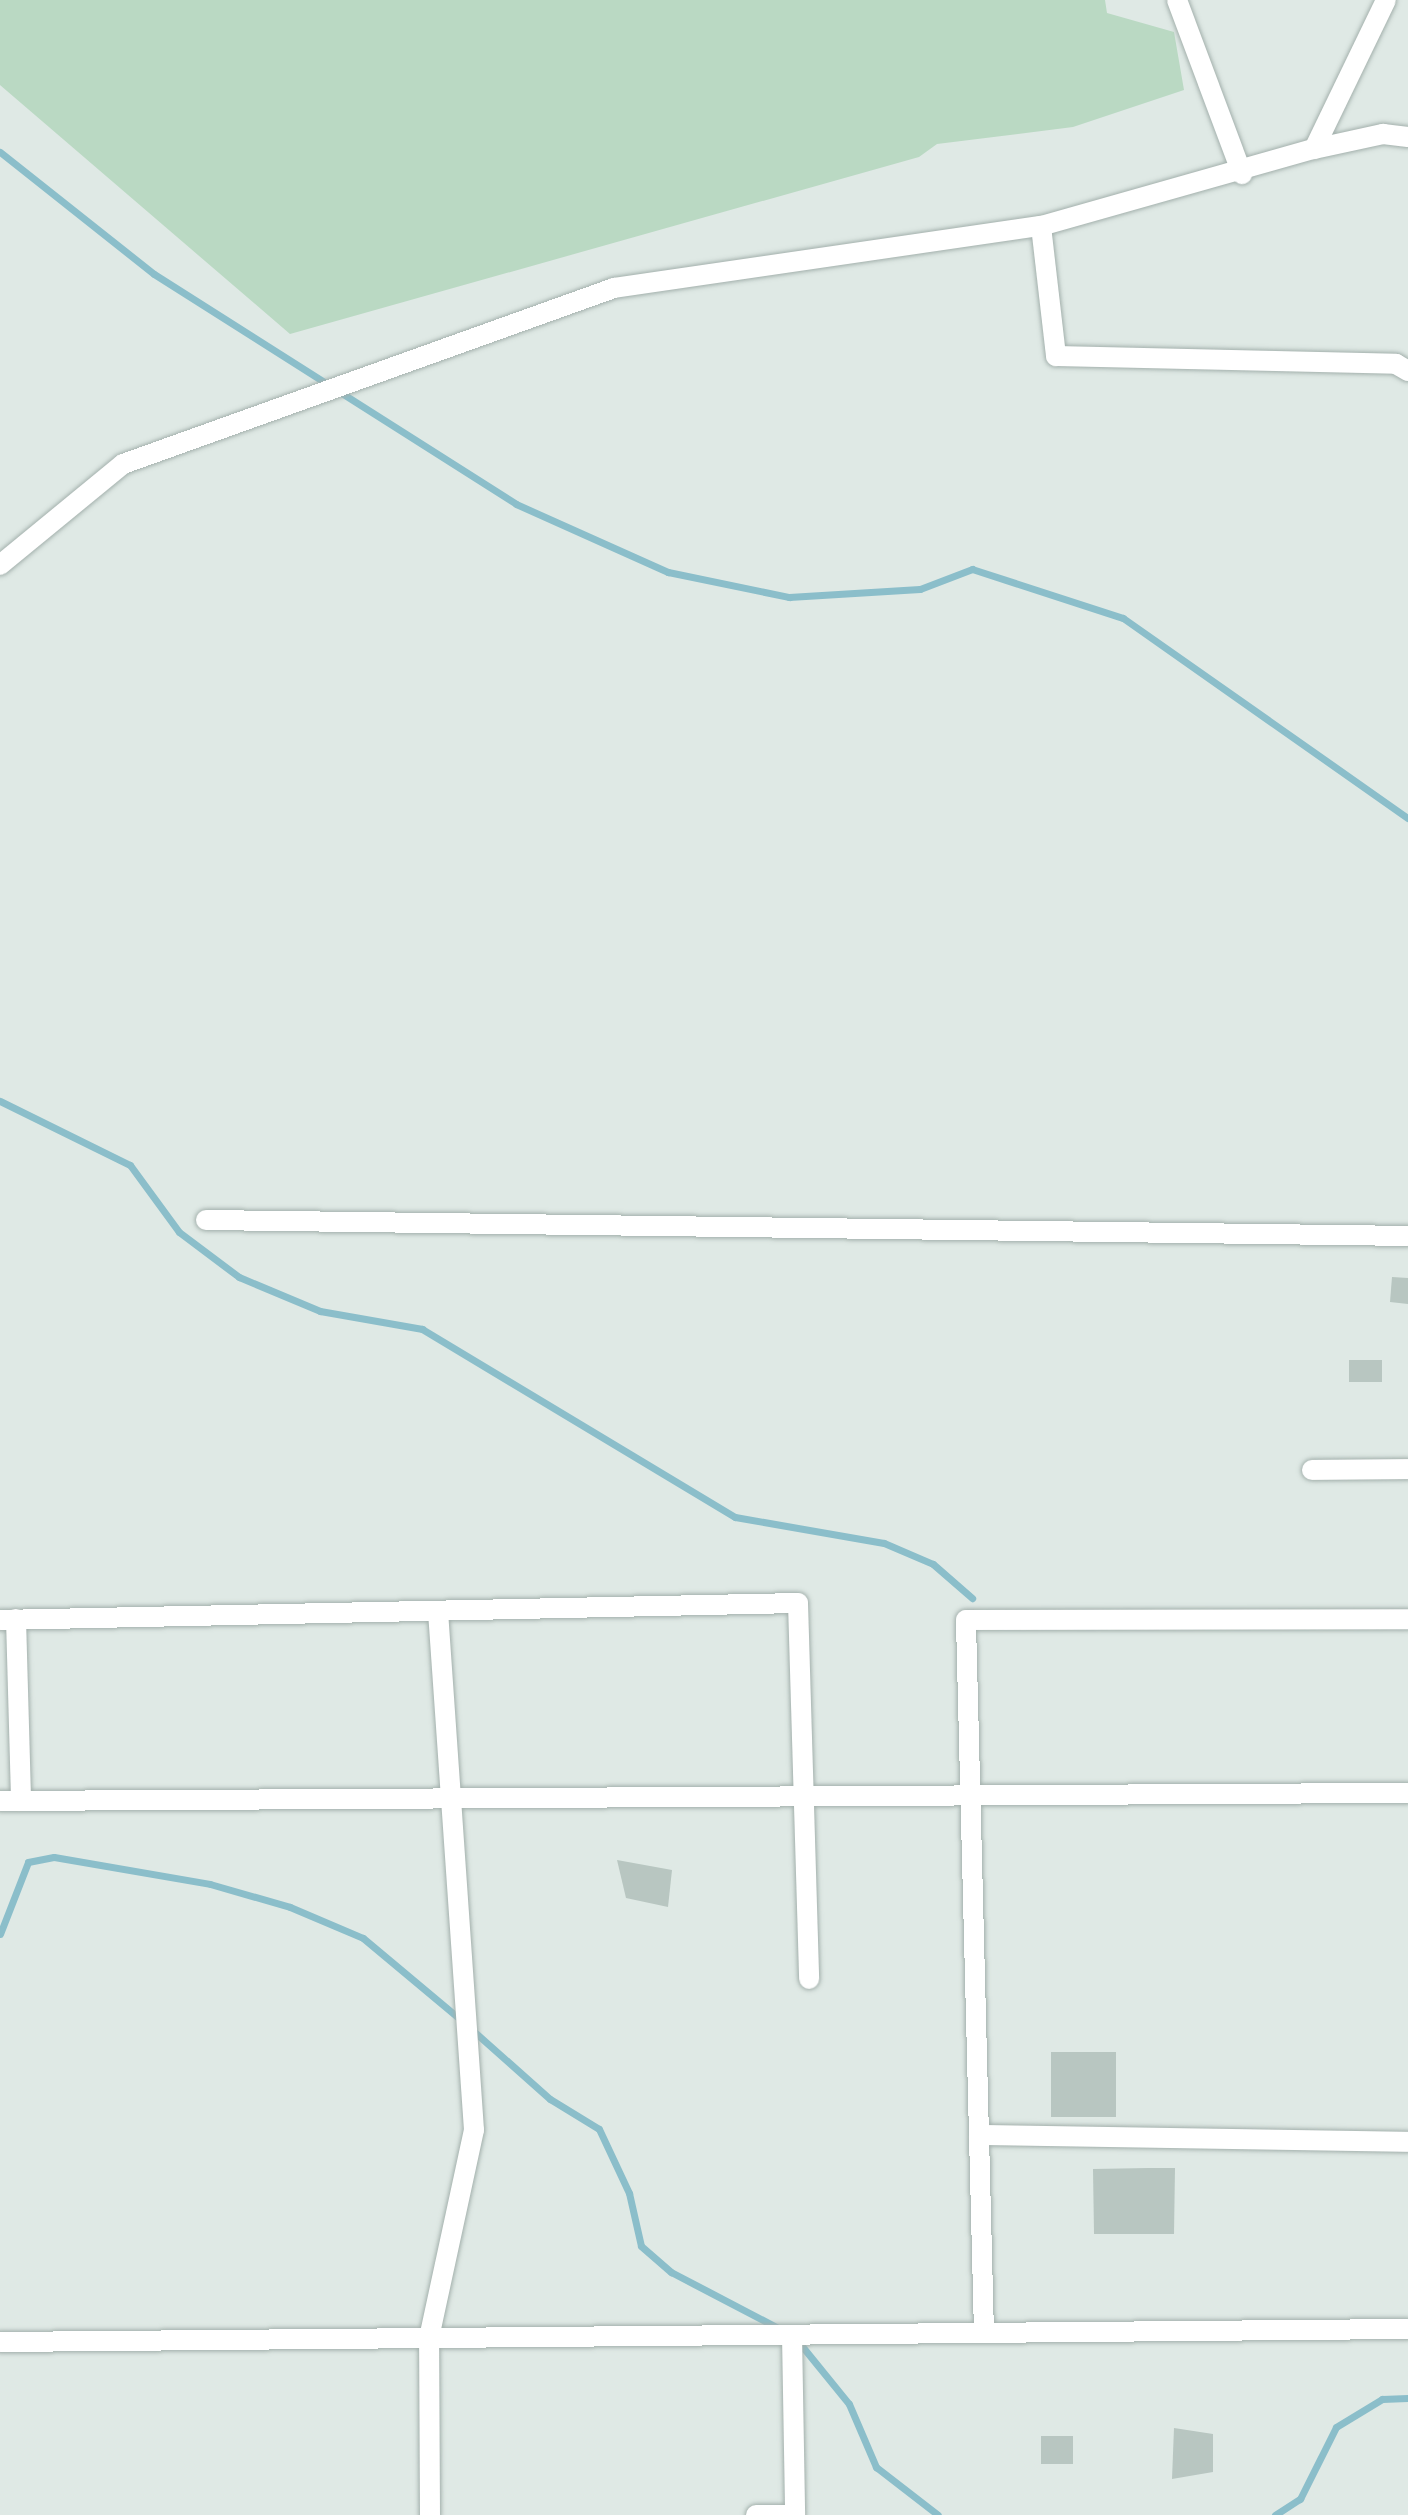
<!DOCTYPE html>
<style>
body{margin:0}
#map{position:relative;width:1408px;height:2515px;overflow:hidden;background:#dfe9e5;font-family:"Titillium Web",sans-serif}
div>[style]{position:absolute}
.green>*{inset:0;background:#bad9c3}
.stream>*{height:7px;margin:-3.5px;padding:0 3.5px;transform-origin:3.5px;border-radius:3.5px;background:#8bbeca}
.building>*{inset:0;background:#b8c6c1;transform-origin:0 0}
.roads{filter:drop-shadow(0 0 2px #a3b0ac) drop-shadow(0 0 2px #a3b0ac)}
.street>*{height:20px;margin:-10px;padding:0 10px;transform-origin:10px;border-radius:10px;background:#fff}
span{translate:-50% -50%;white-space:nowrap;text-align:center;line-height:1.15;-webkit-text-stroke:6px #eff6f3;paint-order:stroke}
</style>
<div id="map">
<div class="green">
<div style="clip-path:polygon(0 0,1105px 0,1107px 13px,1174px 32px,1184px 90px,1073px 127px,937px 144px,919px 157px,290px 334px,0 85px)"></div>
</div>
<div class="stream">
<div style="left:0;top:152px;width:196px;rotate:38.4deg"></div>
<div style="left:154px;top:274px;width:429px;rotate:32.4deg"></div>
<div style="left:516px;top:504px;width:167px;rotate:24.1deg"></div>
<div style="left:668px;top:572px;width:124px;rotate:11.7deg"></div>
<div style="left:789px;top:597px;width:131px;rotate:-3.5deg"></div>
<div style="left:920px;top:589px;width:56px;rotate:-21deg"></div>
<div style="left:972px;top:569px;width:159px;rotate:18deg"></div>
<div style="left:1123px;top:618px;width:348px;rotate:35.1deg"></div>
<div style="left:0;top:1101px;width:145px;rotate:26.2deg"></div>
<div style="left:130px;top:1165px;width:83px;rotate:53.8deg"></div>
<div style="left:179px;top:1232px;width:75px;rotate:36.9deg"></div>
<div style="left:239px;top:1277px;width:88px;rotate:22.8deg"></div>
<div style="left:320px;top:1311px;width:104px;rotate:10deg"></div>
<div style="left:422px;top:1329px;width:365px;rotate:31deg"></div>
<div style="left:735px;top:1517px;width:151px;rotate:9.9deg"></div>
<div style="left:884px;top:1543px;width:53px;rotate:23.2deg"></div>
<div style="left:933px;top:1564px;width:52px;rotate:41.1deg"></div>
<div style="left:0;top:1934px;width:77px;rotate:-68.7deg"></div>
<div style="left:28px;top:1862px;width:26px;rotate:-11deg"></div>
<div style="left:54px;top:1857px;width:158px;rotate:9.8deg"></div>
<div style="left:210px;top:1884px;width:83px;rotate:16deg"></div>
<div style="left:290px;top:1907px;width:79px;rotate:23deg"></div>
<div style="left:363px;top:1938px;width:128px;rotate:39.9deg"></div>
<div style="left:470px;top:2028px;width:107px;rotate:41.6deg"></div>
<div style="left:550px;top:2099px;width:57px;rotate:31.5deg"></div>
<div style="left:599px;top:2129px;width:71px;rotate:64.9deg"></div>
<div style="left:629px;top:2193px;width:54px;rotate:77.2deg"></div>
<div style="left:641px;top:2246px;width:40px;rotate:41deg"></div>
<div style="left:671px;top:2272px;width:123px;rotate:27.6deg"></div>
<div style="left:797px;top:2340px;width:82px;rotate:50.9deg"></div>
<div style="left:849px;top:2404px;width:69px;rotate:66.8deg"></div>
<div style="left:876px;top:2467px;width:78px;rotate:37.7deg"></div>
<div style="left:1275px;top:2515px;width:30px;rotate:-33deg"></div>
<div style="left:1300px;top:2499px;width:80px;rotate:-63.4deg"></div>
<div style="left:1336px;top:2427px;width:54px;rotate:-31.3deg"></div>
<div style="left:1382px;top:2399px;width:26px;rotate:-2deg"></div>
</div>
<div class="building">
<div style="clip-path:polygon(1392px 1277px,1408px 1278px,1408px 1304px,1390px 1302px)"></div>
<div style="left:1349px;top:1360px;width:33px;height:22px"></div>
<div style="clip-path:polygon(617px 1860px,672px 1870px,668px 1907px,626px 1898px)"></div>
<div style="left:1051px;top:2052px;width:65px;height:65px"></div>
<div style="clip-path:polygon(1148px 2168px,1175px 2168px,1174px 2234px,1094px 2234px,1093px 2169px)"></div>
<div style="clip-path:polygon(1174px 2428px,1213px 2434px,1213px 2472px,1172px 2479px)"></div>
<div style="left:1041px;top:2436px;width:32px;height:28px"></div>
</div>
<div class="roads">
<div class="street">
<div style="left:1177px;top:0;width:186px;rotate:69.5deg"></div>
<div style="left:1314px;top:149px;width:165px;rotate:-64.2deg"></div>
<div style="left:1041px;top:226px;width:131px;rotate:83.4deg"></div>
<div style="left:1056px;top:356px;width:340px;rotate:1.3deg"></div>
<div style="left:1396px;top:364px;width:14px;rotate:30deg"></div>
<div style="left:0;top:565px;width:159px;rotate:-39.4deg"></div>
<div style="left:123px;top:464px;width:522px;rotate:-19.72deg"></div>
<div style="left:614px;top:288px;width:431px;rotate:-8.3deg"></div>
<div style="left:1041px;top:226px;width:284px;rotate:-15.8deg"></div>
<div style="left:1314px;top:149px;width:71px;rotate:-12.3deg"></div>
<div style="left:1383px;top:134px;width:25px;rotate:7deg"></div>
<div style="left:206px;top:1220px;width:1202px;rotate:0.76deg"></div>
<div style="left:1312px;top:1470px;width:96px;rotate:-0.6deg"></div>
<div style="left:16px;top:1619px;width:182px;rotate:88.4deg"></div>
<div style="left:0;top:1620px;width:798px;rotate:-1.22deg"></div>
<div style="left:798px;top:1603px;width:376px;rotate:88.3deg"></div>
<div style="left:0;top:1801px;width:1408px;rotate:-0.33deg"></div>
<div style="left:979px;top:2135px;width:429px;rotate:0.9deg"></div>
<div style="left:984px;top:2333px;width:713px;rotate:-91.45deg"></div>
<div style="left:966px;top:1620px;width:442px;rotate:-0.1deg"></div>
<div style="left:792px;top:2335px;width:180px;rotate:89deg"></div>
<div style="left:0;top:2342px;width:1408px;rotate:-0.53deg"></div>
<div style="left:430px;top:2515px;width:177px;rotate:-90.3deg"></div>
<div style="left:429px;top:2338px;width:213px;rotate:-77.8deg"></div>
<div style="left:474px;top:2130px;width:520px;rotate:-93.97deg"></div>
<div style="left:756px;top:2515px;width:39px"></div>
</div>
</div>
</div>
